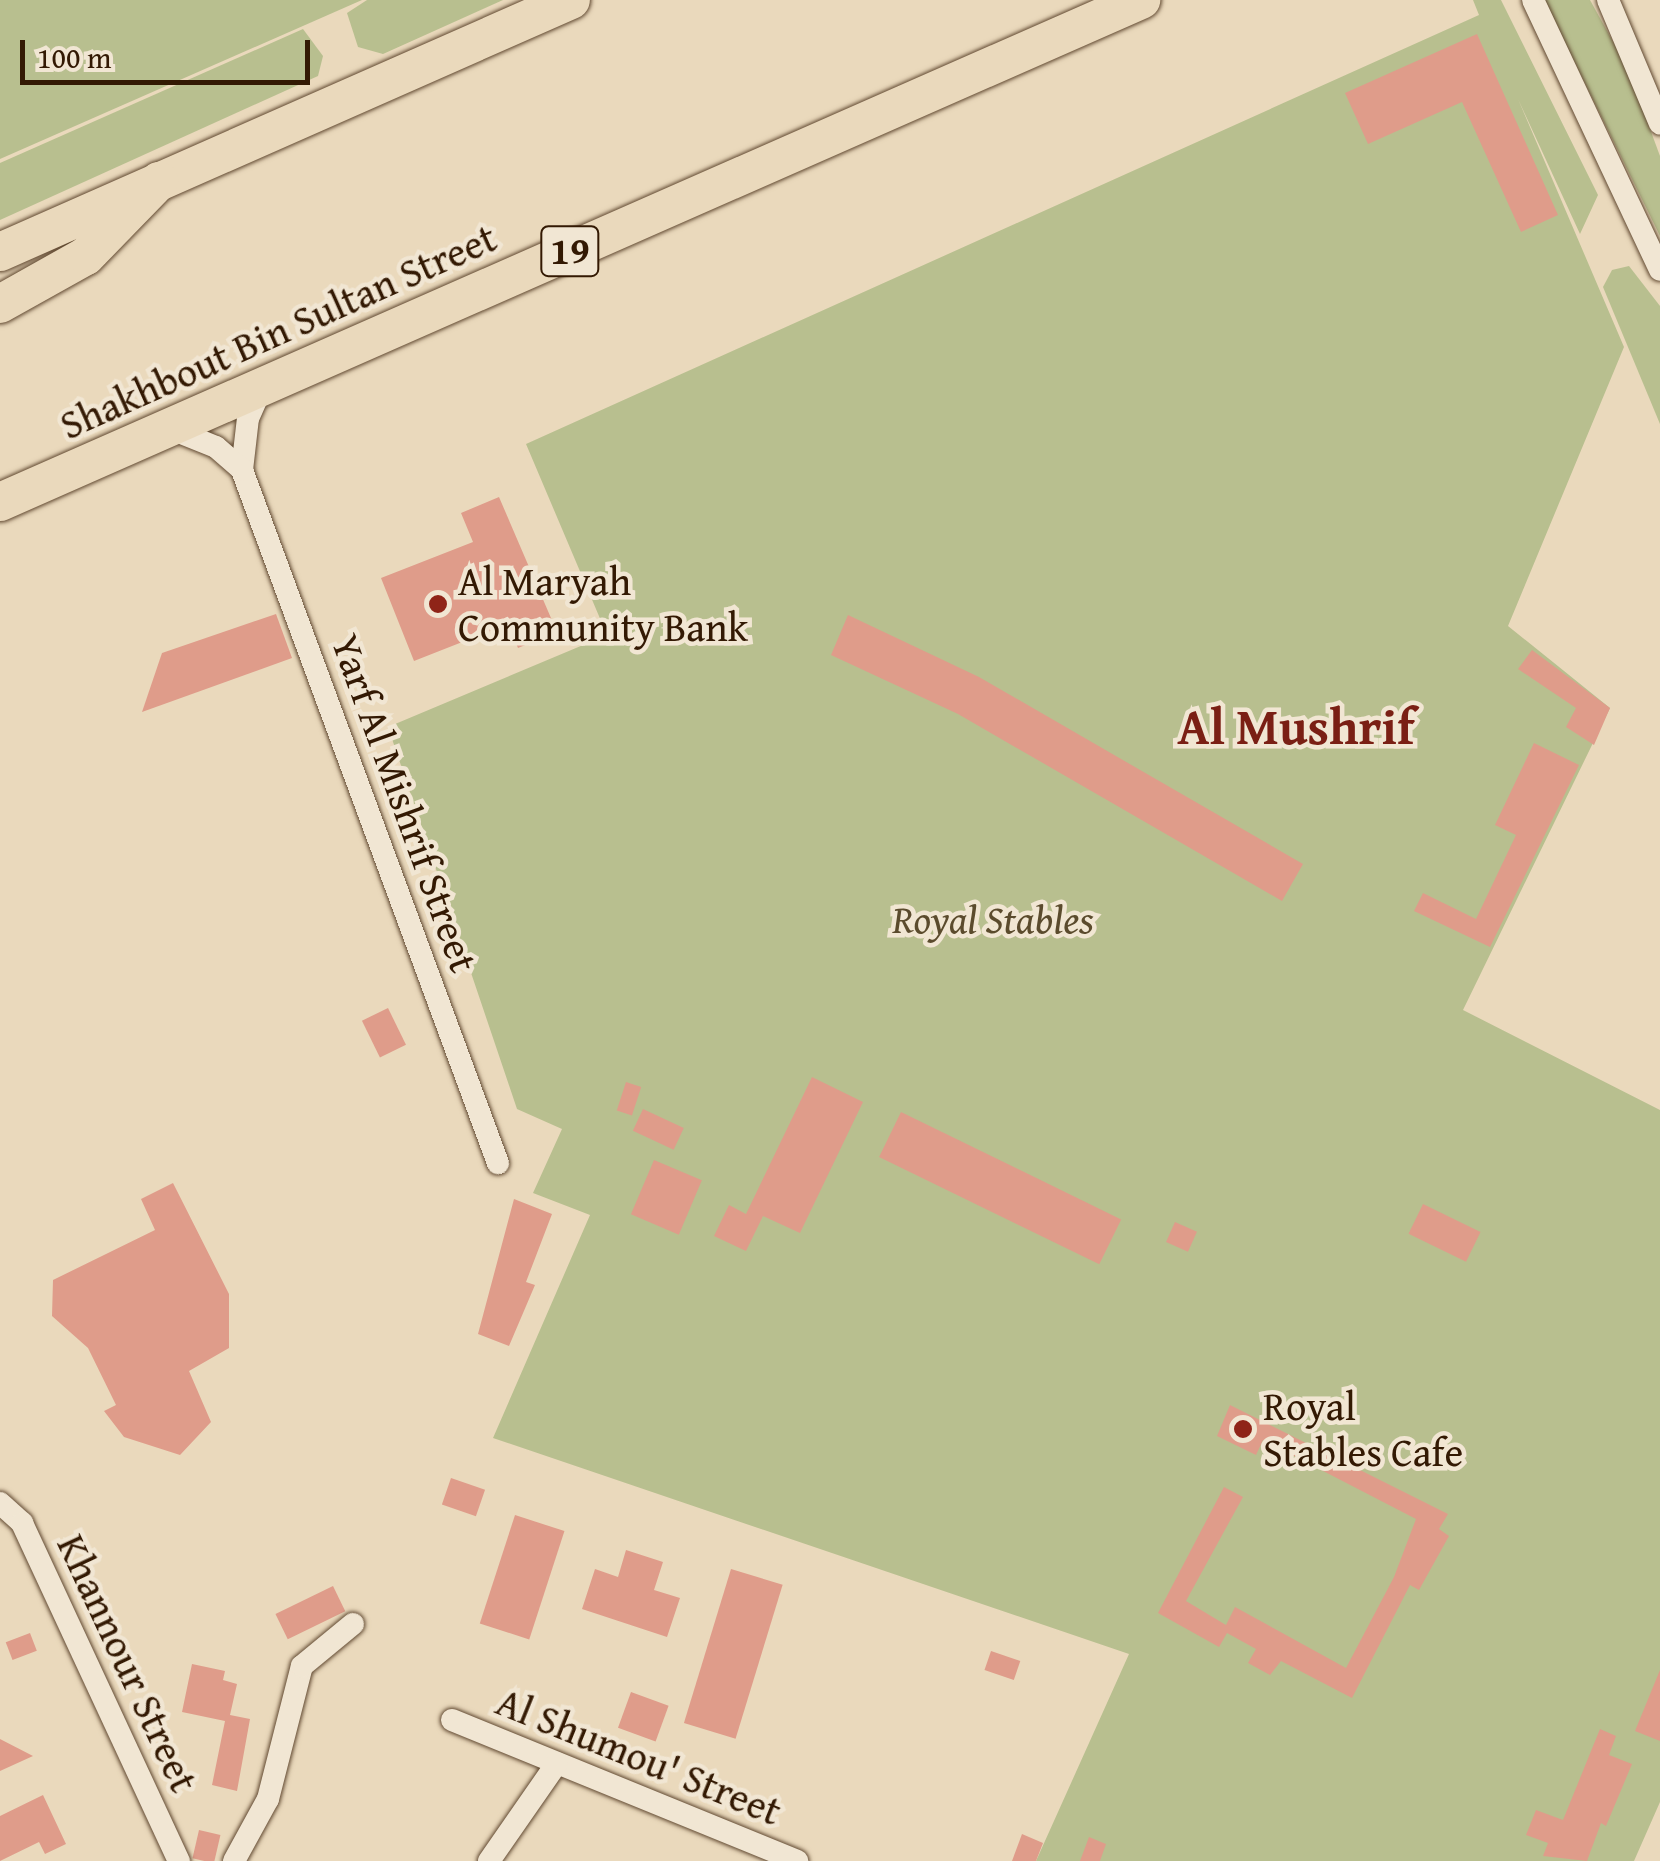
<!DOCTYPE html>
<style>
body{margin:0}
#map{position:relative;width:1660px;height:1861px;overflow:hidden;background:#ead9bc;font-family:"Gentium Book Plus",serif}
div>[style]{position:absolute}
.green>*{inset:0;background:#b8bf8f}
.building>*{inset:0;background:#df9c8a;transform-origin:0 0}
.roads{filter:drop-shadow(0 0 2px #614931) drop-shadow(0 0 2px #614931)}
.minor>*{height:22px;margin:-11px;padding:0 11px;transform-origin:11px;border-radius:11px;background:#f1e6d3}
.primary>*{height:38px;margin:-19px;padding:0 19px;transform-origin:19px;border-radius:19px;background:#ead9bc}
.trunk>*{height:38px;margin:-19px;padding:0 19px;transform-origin:19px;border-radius:19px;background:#ead9bc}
.dots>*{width:28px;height:28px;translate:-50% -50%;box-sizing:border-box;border:5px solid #f1e6d3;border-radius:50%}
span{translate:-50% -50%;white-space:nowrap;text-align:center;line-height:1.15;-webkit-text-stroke:9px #f1e6d3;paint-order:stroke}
.shield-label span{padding:2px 8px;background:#f1e6d3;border:2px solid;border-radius:8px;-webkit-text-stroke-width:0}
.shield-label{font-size:38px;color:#331903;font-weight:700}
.street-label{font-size:40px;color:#331903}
.poi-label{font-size:40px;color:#331903}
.left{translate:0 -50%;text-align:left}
.park-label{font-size:40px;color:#5b4b2d;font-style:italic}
.district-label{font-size:50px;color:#7a1f14;font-weight:700}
.scale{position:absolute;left:20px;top:40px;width:290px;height:45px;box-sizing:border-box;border:5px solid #331903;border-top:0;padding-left:12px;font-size:30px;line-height:35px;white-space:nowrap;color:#331903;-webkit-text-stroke:8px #f1e6d3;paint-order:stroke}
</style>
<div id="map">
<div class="green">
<div style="clip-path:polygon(0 0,362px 0,0 159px)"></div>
<div style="clip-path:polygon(367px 0,503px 0,383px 54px,358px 47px,347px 13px)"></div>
<div style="clip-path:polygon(1473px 0,1501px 0,1598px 195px,1580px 234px,1518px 99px,1624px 347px,1508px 626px,1610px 708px,1463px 1010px,1660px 1110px,1660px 1802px,1634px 1861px,1036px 1861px,1129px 1654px,493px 1438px,590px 1215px,533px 1193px,562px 1129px,517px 1109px,388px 727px,607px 635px,526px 444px,1479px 15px)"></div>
<div style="clip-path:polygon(1544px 0,1590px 0,1627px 67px,1660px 156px,1660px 236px)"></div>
<div style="clip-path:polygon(303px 29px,323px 56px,318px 76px,0 220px,0 163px)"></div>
<div style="clip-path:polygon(1629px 266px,1660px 306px,1660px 424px,1603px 287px,1612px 270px)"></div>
</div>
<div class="building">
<div style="clip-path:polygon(1477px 34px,1558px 215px,1521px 232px,1462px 102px,1368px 144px,1345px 93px)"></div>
<div style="clip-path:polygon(499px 497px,557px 632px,518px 648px,508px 624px,414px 661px,381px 578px,473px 542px,461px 513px)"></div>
<div style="clip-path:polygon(276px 614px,292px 658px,142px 712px,162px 653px)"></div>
<div style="clip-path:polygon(848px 615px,979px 677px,1303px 864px,1282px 901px,958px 714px,831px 655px)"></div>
<div style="clip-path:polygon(1532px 650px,1610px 708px,1594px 745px,1566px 727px,1576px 708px,1518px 669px)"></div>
<div style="clip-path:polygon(1534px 743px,1579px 765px,1490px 947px,1414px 911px,1423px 893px,1476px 919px,1516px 835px,1495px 825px)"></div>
<div style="left:388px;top:1008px;width:41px;height:29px;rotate:64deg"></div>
<div style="clip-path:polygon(812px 1077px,863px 1102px,800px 1233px,763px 1216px,746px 1251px,714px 1236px,729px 1205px,746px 1214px)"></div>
<div style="left:626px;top:1082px;width:16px;height:30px;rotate:18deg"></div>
<div style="left:643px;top:1109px;width:45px;height:24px;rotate:25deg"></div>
<div style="left:901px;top:1112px;width:245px;height:50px;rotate:26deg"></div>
<div style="left:654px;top:1160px;width:52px;height:59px;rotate:23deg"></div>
<div style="clip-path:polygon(173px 1183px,229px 1294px,229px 1348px,189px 1371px,211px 1422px,180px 1455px,124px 1437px,104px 1411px,116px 1405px,88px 1348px,52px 1316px,53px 1280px,155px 1230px,141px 1199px)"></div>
<div style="clip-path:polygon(514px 1199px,552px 1214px,526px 1282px,535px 1285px,509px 1346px,478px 1334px)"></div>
<div style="left:1423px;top:1204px;width:64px;height:33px;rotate:26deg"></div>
<div style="left:1175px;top:1222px;width:24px;height:22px;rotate:24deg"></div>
<div style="clip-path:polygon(1230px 1405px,1448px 1514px,1439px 1529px,1449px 1536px,1419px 1590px,1410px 1585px,1352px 1698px,1281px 1661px,1270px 1675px,1248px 1663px,1256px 1649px,1227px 1633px,1219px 1647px,1158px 1613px,1224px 1487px,1243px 1497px,1186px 1601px,1226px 1625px,1235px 1607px,1346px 1668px,1394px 1577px,1416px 1519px,1263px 1440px,1256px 1455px,1217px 1436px)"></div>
<div style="left:451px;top:1478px;width:36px;height:28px;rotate:19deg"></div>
<div style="left:515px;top:1515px;width:52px;height:114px;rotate:18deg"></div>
<div style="clip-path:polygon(626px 1550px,663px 1562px,654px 1590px,680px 1598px,667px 1637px,582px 1609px,595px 1569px,618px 1577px)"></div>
<div style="left:731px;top:1569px;width:54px;height:161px;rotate:17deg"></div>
<div style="left:333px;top:1586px;width:28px;height:64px;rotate:64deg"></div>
<div style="left:30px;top:1633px;width:19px;height:26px;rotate:69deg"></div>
<div style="left:991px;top:1651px;width:31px;height:20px;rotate:19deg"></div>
<div style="clip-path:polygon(192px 1664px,225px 1671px,223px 1680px,237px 1684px,230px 1715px,250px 1719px,237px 1791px,212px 1785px,225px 1721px,182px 1712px)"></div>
<div style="clip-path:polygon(1660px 1670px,1660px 1741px,1635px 1731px)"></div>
<div style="left:631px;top:1692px;width:40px;height:38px;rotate:20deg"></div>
<div style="clip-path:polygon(1600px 1729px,1616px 1736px,1609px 1755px,1632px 1764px,1606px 1826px,1601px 1823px,1587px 1861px,1543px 1856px,1548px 1843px,1526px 1835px,1536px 1810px,1563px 1820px)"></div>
<div style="clip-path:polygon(0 1739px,33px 1756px,0 1771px)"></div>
<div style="clip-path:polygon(43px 1795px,66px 1844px,45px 1854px,39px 1842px,0 1861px,0 1816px)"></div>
<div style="left:199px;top:1830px;width:22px;height:29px;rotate:13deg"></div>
<div style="clip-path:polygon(1022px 1834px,1043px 1843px,1036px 1861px,1012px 1861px)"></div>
<div style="clip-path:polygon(1089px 1837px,1106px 1844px,1100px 1861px,1080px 1861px)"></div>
</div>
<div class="roads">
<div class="minor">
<div style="left:1533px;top:0;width:298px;rotate:64.8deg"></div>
<div style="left:1608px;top:0;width:134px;rotate:67.2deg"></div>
<div style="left:262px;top:387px;width:34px;rotate:114deg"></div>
<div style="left:248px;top:418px;width:52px;rotate:96.6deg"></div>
<div style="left:242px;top:470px;width:739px;rotate:69.73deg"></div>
<div style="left:169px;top:428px;width:51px;rotate:22deg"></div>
<div style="left:216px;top:447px;width:35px;rotate:41deg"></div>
<div style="left:0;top:1503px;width:30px;rotate:42deg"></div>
<div style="left:22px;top:1523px;width:373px;rotate:65.1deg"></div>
<div style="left:452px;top:1720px;width:373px;rotate:22.2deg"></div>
<div style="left:234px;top:1861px;width:71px;rotate:-61.3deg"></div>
<div style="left:268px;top:1799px;width:137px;rotate:-75.7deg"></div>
<div style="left:302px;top:1666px;width:66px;rotate:-39.5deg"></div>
<div style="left:489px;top:1861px;width:119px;rotate:-55.2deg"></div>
</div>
<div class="primary">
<div style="left:0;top:252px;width:624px;rotate:-23.81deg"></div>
<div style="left:0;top:502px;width:1247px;rotate:-23.75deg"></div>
</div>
<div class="trunk">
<div style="left:0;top:304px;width:98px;rotate:-29.2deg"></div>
<div style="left:86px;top:256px;width:105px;rotate:-45.8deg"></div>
</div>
</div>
<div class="dots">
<div style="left:438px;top:604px;background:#8f2418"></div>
<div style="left:1243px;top:1429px;background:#8f2418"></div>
</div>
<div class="shield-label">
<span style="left:570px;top:251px">19</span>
</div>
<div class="street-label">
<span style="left:278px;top:331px;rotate:-24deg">Shakhbout Bin Sultan Street</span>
<span style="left:405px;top:803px;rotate:70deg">Yarf Al Mishrif Street</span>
<span style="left:128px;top:1663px;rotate:65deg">Khannour Street</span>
<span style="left:639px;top:1756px;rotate:22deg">Al Shumou' Street</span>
</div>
<div class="poi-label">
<span class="left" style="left:458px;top:604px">Al Maryah<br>Community Bank</span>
<span class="left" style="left:1263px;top:1429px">Royal<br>Stables Cafe</span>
</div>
<div class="park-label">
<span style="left:993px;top:919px">Royal Stables</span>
</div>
<div class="district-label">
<span style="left:1296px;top:726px">Al Mushrif</span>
</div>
<div class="scale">100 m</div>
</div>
